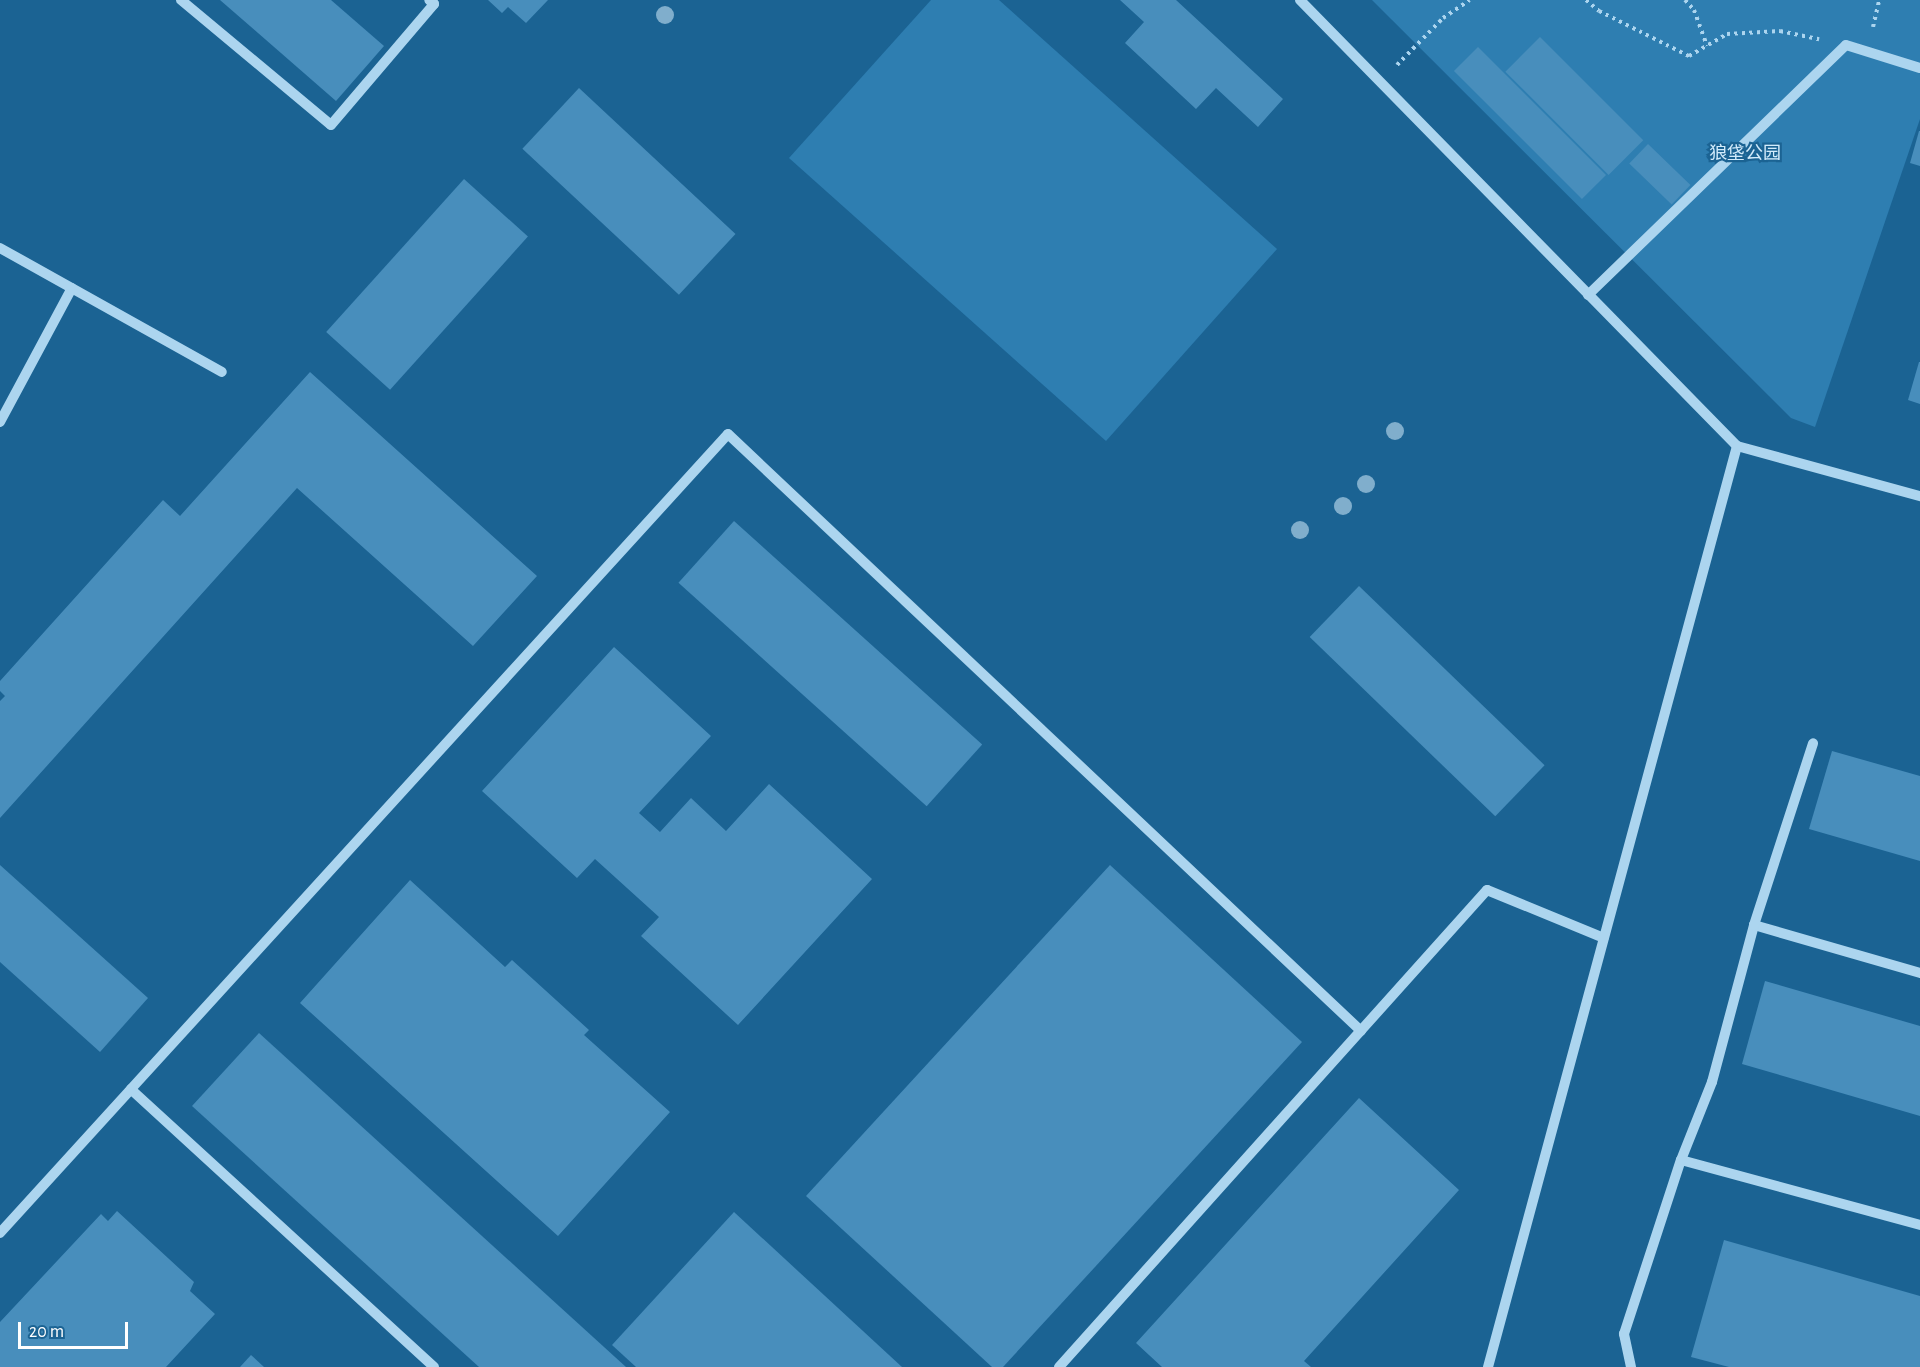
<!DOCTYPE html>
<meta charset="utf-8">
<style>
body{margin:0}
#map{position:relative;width:1920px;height:1367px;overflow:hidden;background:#1b6393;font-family:"Alegreya Sans","Noto Sans SC",sans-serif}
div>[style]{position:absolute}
.green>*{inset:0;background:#2e7eb1}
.building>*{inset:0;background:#488ebc;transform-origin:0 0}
.path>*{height:4px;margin-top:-2px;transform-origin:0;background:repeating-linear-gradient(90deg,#acd5ef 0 3px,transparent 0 7.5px)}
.minor>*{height:10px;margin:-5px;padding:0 5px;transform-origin:5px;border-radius:5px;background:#acd5ef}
.trees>*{width:18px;height:18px;margin:-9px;border-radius:50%;background:#80aecc}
span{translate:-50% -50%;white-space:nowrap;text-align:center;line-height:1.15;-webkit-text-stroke:4.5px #1b6393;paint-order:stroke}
.park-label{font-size:18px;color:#d2ebfb}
.scale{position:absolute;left:18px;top:1322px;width:110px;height:27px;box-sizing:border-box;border:3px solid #fff;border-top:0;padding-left:8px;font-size:18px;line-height:21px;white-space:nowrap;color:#fff;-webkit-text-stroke:4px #1b6393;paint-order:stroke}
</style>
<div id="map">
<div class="green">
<div style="clip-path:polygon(931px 0,999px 0,1277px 249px,1106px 441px,789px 158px)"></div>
<div style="clip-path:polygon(1372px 0,1920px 0,1920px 119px,1815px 427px,1791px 418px)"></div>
</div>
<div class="building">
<div style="clip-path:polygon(220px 0,331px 0,384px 46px,336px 101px)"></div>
<div style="clip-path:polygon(488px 0,548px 0,526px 23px,508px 7px,502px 13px)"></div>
<div style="clip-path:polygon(1120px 0,1176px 0,1283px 99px,1258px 127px,1216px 88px,1196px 109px,1125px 43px,1144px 22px)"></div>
<div style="left:1540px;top:37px;width:146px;height:49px;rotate:45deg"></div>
<div style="left:1478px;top:47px;width:181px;height:34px;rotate:45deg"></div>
<div style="left:579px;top:88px;width:214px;height:83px;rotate:43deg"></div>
<div style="clip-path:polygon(1919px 131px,1920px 131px,1920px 166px,1910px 163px)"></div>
<div style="left:1648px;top:144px;width:59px;height:27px;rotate:44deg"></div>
<div style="left:464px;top:179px;width:86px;height:206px;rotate:42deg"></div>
<div style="clip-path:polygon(1919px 362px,1920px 362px,1920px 404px,1908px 400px)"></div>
<div style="clip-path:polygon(310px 372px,537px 576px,473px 646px,297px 488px,0 818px,0 701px,5px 696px,0 691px,0 681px,163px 500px,180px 516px)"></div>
<div style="left:734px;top:521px;width:334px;height:83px;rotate:42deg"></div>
<div style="left:1359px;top:586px;width:258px;height:71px;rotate:44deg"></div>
<div style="clip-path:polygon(614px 647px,711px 736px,639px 813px,660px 832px,691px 798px,726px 831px,769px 784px,872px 879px,738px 1025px,641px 936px,659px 917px,595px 859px,577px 878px,482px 791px)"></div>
<div style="clip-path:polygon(1832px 751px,1920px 776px,1920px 861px,1809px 829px)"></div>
<div style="clip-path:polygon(0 865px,148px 998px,100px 1052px,0 962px)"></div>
<div style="clip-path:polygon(1110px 865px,1302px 1042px,1003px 1367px,992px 1367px,806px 1196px)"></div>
<div style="clip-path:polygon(410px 880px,505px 967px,512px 960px,589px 1030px,584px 1035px,670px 1112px,558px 1236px,300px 1003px)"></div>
<div style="clip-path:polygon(1765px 981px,1920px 1026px,1920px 1116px,1742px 1064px)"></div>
<div style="clip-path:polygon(259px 1033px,626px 1367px,479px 1367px,192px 1106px)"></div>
<div style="clip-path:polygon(1359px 1098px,1459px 1190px,1304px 1361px,1311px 1367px,1162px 1367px,1136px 1343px)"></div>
<div style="clip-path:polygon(117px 1211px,194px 1282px,190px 1291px,215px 1314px,166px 1367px,0 1367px,0 1322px,101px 1214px,108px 1221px)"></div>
<div style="clip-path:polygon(734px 1212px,902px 1367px,636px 1367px,612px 1345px)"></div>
<div style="clip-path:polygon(1724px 1240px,1920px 1296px,1920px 1367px,1729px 1367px,1691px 1357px)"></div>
<div style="clip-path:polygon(251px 1355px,264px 1367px,240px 1367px)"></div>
</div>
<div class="path">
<div style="left:1586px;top:0;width:17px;rotate:40deg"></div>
<div style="left:1599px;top:11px;width:101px;rotate:26.6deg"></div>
<div style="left:1689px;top:56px;width:44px;rotate:-30.1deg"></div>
<div style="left:1727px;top:34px;width:53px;rotate:-3.2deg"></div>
<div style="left:1780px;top:31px;width:40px;rotate:12deg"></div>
<div style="left:1685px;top:0;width:13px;rotate:48deg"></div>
<div style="left:1694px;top:10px;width:38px;rotate:70deg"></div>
<div style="left:1873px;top:27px;width:28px;rotate:-77deg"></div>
<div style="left:1397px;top:65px;width:66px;rotate:-45.6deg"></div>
<div style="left:1443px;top:18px;width:32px;rotate:-34deg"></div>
</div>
<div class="minor">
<div style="left:181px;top:0;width:195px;rotate:39.8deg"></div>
<div style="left:331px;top:125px;width:159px;rotate:-49.6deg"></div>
<div style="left:434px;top:4px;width:6px;rotate:-141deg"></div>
<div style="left:1300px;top:0;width:624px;rotate:45.58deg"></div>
<div style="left:1737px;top:446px;width:190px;rotate:15.3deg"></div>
<div style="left:0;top:248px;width:254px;rotate:29.2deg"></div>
<div style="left:1588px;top:295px;width:359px;rotate:-44.1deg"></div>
<div style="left:1846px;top:45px;width:77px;rotate:17.3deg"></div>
<div style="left:0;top:422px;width:152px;rotate:-61.8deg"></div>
<div style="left:1754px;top:925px;width:173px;rotate:16.1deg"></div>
<div style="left:1681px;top:1160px;width:248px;rotate:15.2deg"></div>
<div style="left:0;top:1233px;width:195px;rotate:-47.7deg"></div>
<div style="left:434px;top:1367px;width:411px;rotate:-137.5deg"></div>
<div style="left:131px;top:1089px;width:886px;rotate:-47.65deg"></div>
<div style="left:728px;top:434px;width:870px;rotate:43.32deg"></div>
<div style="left:1059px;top:1367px;width:641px;rotate:-48.1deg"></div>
<div style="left:1487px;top:890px;width:126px;rotate:22.3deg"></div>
<div style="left:1488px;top:1367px;width:954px;rotate:-74.87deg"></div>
<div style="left:1631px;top:1367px;width:34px;rotate:-102deg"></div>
<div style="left:1624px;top:1334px;width:183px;rotate:-71.9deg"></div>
<div style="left:1681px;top:1160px;width:84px;rotate:-68.3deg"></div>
<div style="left:1712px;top:1082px;width:163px;rotate:-75deg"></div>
<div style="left:1754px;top:925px;width:191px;rotate:-72deg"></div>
</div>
<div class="trees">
<div style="left:665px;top:15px"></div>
<div style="left:1395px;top:431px"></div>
<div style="left:1366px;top:484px"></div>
<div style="left:1343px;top:506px"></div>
<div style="left:1300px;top:530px"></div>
</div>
<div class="park-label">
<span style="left:1745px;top:154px">狼垡公园</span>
</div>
<div class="scale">20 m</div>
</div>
